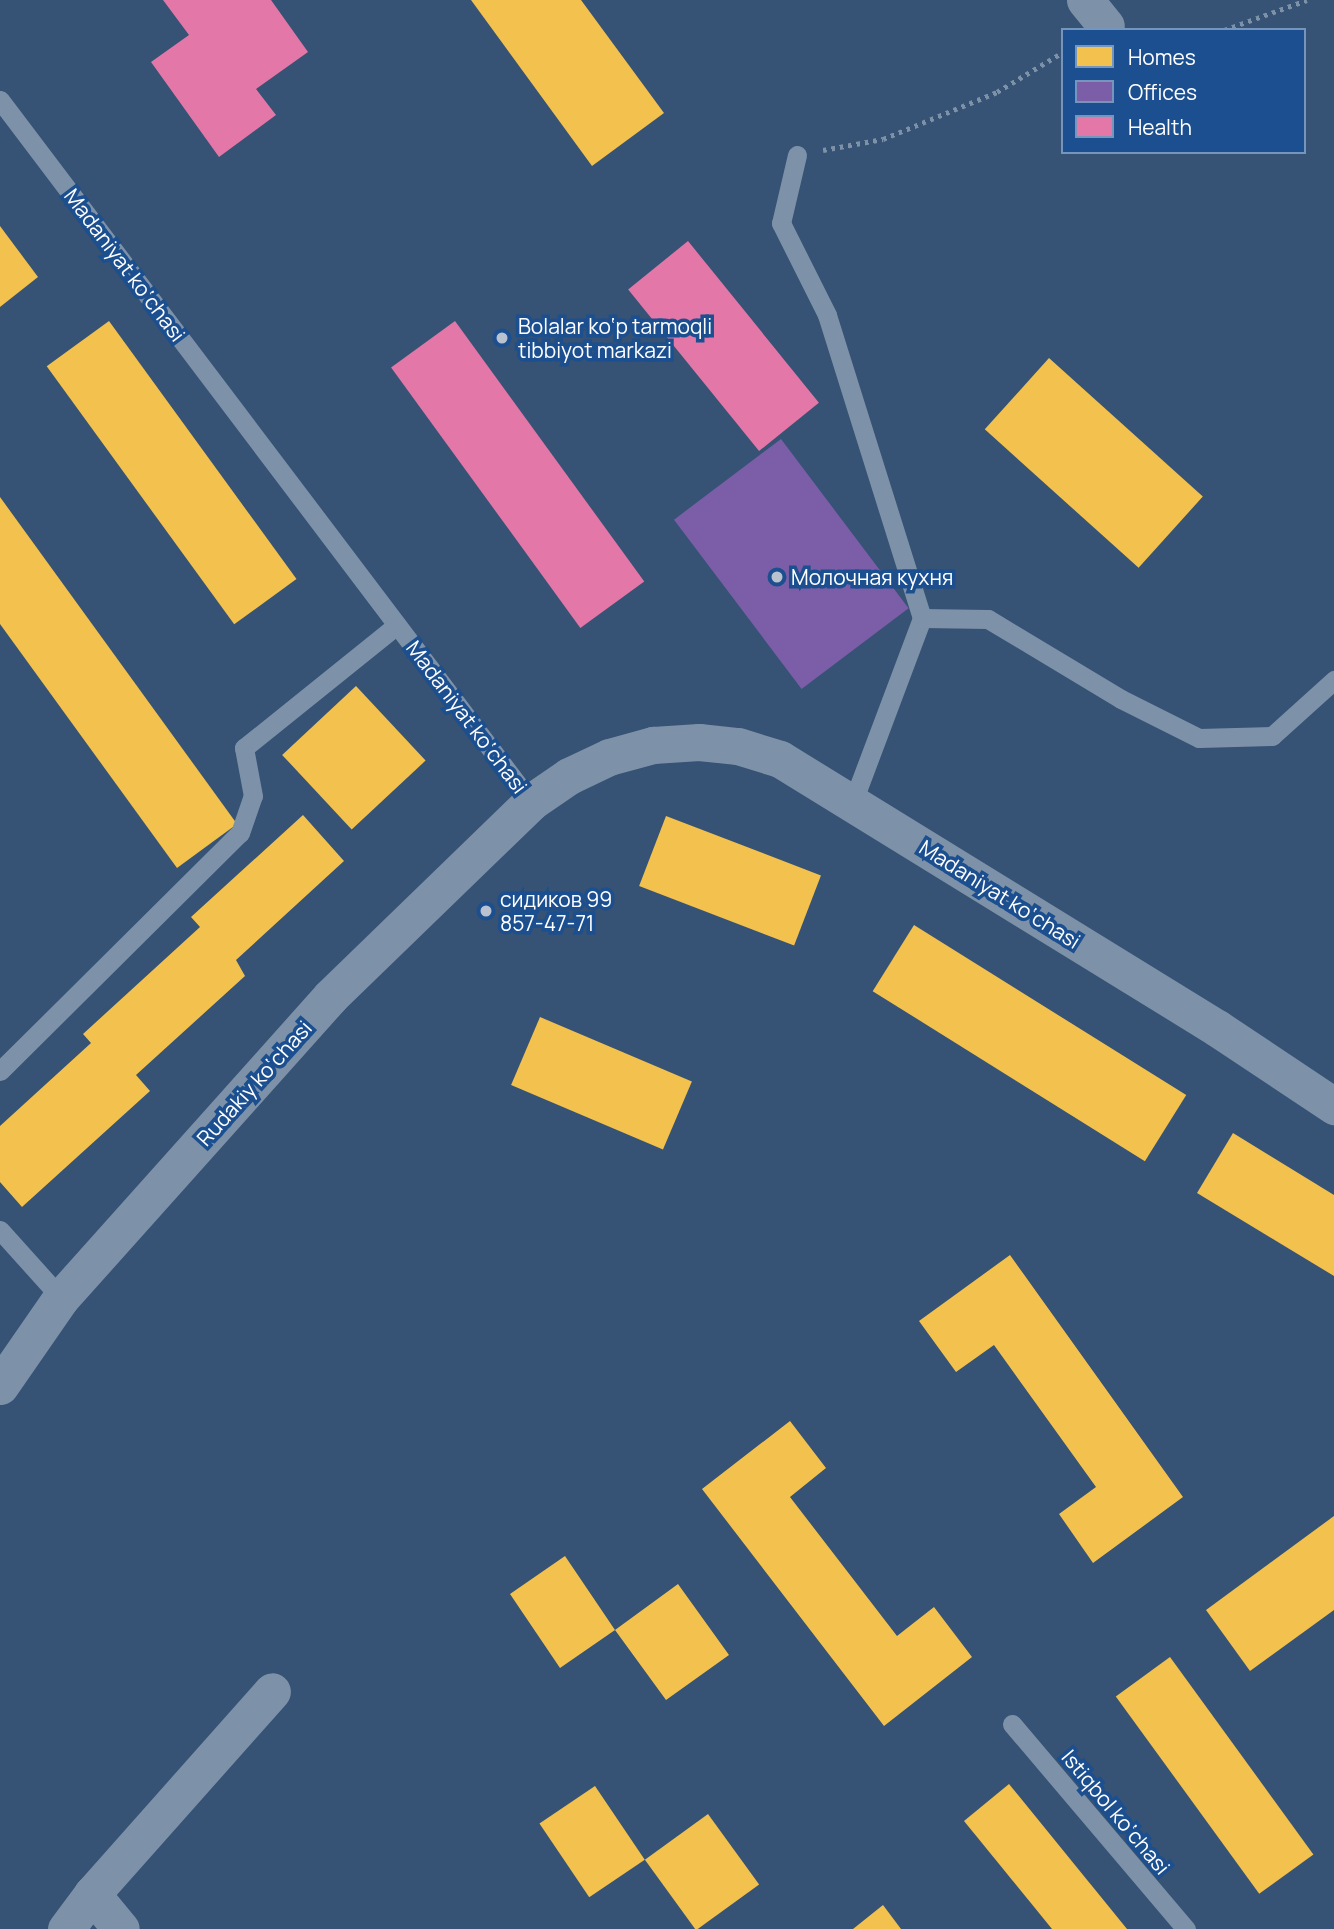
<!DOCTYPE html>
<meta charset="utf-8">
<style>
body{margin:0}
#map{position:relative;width:1334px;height:1929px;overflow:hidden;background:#365274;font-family:Manrope,sans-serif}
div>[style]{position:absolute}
.homes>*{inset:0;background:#f2c14e;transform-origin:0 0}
.offices>*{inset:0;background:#7b5ea7;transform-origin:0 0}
.health>*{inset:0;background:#e377a8;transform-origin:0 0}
.path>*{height:4.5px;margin-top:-2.25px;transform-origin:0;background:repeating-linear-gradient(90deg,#7d92a8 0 3.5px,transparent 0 8.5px)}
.lane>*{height:19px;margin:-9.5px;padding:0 9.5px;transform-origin:9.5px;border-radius:9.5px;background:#7d92a8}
.street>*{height:37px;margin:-18.5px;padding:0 18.5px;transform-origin:18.5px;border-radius:18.5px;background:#7d92a8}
.dots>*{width:19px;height:19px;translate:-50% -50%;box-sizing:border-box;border:4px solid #1b4f8f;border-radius:50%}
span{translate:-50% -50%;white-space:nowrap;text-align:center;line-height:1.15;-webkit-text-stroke:7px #1b4f8f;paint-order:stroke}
.street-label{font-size:21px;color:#fff}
.poi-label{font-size:21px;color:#fff}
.left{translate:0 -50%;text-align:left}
.legend{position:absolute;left:1061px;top:28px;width:245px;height:126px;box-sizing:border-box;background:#1b4f8f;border:2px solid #7695bc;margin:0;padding:9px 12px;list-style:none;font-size:21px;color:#fff}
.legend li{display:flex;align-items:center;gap:14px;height:35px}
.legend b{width:35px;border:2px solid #7695bc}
</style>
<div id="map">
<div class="homes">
<div style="clip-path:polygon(471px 0,581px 0,664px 113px,592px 166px)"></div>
<div style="clip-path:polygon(0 226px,38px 277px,0 307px)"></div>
<div style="left:109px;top:321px;width:319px;height:77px;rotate:54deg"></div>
<div style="left:1049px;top:358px;width:207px;height:96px;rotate:42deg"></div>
<div style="clip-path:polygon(0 497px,237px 824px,177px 868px,0 624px)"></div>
<div style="left:356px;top:686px;width:102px;height:101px;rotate:47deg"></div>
<div style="clip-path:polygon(303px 815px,344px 861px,236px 960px,245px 976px,136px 1075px,150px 1091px,22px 1207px,0 1182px,0 1126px,91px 1043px,83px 1034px,200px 927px,191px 917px)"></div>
<div style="left:666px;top:816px;width:166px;height:75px;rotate:21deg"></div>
<div style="left:914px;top:925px;width:321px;height:78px;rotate:32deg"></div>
<div style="left:540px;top:1017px;width:165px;height:74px;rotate:23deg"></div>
<div style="clip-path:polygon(1233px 1133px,1334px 1195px,1334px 1276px,1197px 1193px)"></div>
<div style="clip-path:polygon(1010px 1255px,1183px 1497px,1093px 1563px,1059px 1514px,1096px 1487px,994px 1345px,956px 1372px,919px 1321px)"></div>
<div style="clip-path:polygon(790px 1421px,826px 1468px,790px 1497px,897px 1636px,934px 1607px,972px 1657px,884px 1726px,702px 1489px)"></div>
<div style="clip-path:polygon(1334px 1516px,1334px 1610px,1250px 1671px,1206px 1610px)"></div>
<div style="clip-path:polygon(565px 1556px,615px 1630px,678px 1584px,729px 1655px,666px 1700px,615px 1630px,560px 1668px,510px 1594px)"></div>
<div style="left:1170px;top:1657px;width:244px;height:67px;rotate:54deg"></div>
<div style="clip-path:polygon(1009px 1784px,1127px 1929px,1052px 1929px,964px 1821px)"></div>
<div style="left:595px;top:1786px;width:89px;height:67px;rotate:56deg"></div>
<div style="left:708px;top:1814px;width:87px;height:78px;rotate:54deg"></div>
<div style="clip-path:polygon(883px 1905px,901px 1929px,853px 1929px)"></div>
</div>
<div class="offices">
<div style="left:781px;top:439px;width:212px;height:134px;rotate:53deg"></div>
</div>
<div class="health">
<div style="clip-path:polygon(163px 0,271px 0,308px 52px,256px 89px,276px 115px,219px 157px,151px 62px,189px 35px)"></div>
<div style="left:688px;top:241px;width:208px;height:77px;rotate:51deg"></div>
<div style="left:455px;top:321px;width:322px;height:79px;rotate:54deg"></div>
</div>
<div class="path">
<div style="left:1224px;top:30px;width:88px;rotate:-19.9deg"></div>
<div style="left:823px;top:150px;width:61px;rotate:-10.4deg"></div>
<div style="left:883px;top:139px;width:123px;rotate:-22.4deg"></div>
<div style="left:997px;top:92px;width:77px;rotate:-31.2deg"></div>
</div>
<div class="lane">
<div style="left:0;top:100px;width:880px;rotate:52.9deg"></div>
<div style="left:797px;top:155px;width:70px;rotate:103.2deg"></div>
<div style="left:781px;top:223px;width:103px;rotate:63.4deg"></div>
<div style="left:827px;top:315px;width:318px;rotate:72.6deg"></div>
<div style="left:922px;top:618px;width:197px;rotate:110.6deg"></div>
<div style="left:922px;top:618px;width:66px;rotate:0.9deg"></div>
<div style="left:988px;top:619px;width:155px;rotate:31deg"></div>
<div style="left:1121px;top:699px;width:87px;rotate:26.6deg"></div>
<div style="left:1199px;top:738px;width:73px;rotate:-1.6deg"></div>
<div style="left:1272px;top:736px;width:84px;rotate:-42.1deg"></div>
<div style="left:0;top:1071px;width:338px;rotate:-44.8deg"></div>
<div style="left:240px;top:833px;width:39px;rotate:-71deg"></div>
<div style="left:253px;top:796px;width:49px;rotate:-100.6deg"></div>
<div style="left:244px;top:748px;width:196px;rotate:-38.8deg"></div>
<div style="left:0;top:1230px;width:91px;rotate:48.1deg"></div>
<div style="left:1012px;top:1724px;width:269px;rotate:49.7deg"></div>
</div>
<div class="street">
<div style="left:1085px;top:0;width:33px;rotate:51deg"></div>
<div style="left:0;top:1386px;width:107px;rotate:-55.3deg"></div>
<div style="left:61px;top:1298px;width:404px;rotate:-48.2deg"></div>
<div style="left:330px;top:997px;width:280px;rotate:-44.1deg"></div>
<div style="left:531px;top:802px;width:46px;rotate:-34.4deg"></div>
<div style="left:569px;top:776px;width:44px;rotate:-25.4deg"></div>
<div style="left:609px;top:757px;width:46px;rotate:-15.3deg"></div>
<div style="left:653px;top:745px;width:46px;rotate:-3.7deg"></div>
<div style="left:699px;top:742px;width:39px;rotate:6deg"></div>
<div style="left:738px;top:746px;width:44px;rotate:17.2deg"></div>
<div style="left:780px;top:759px;width:513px;rotate:31.61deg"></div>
<div style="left:1217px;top:1028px;width:141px;rotate:33.7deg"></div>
<div style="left:92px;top:1894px;width:45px;rotate:50.4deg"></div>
<div style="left:66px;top:1929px;width:44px;rotate:-53.4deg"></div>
<div style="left:92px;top:1894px;width:271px;rotate:-48.4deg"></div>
</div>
<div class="dots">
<div style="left:502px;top:338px;background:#b9c2ce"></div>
<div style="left:777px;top:577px;background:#b9c2ce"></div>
<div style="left:486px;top:911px;background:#b9c2ce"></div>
</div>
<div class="street-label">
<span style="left:125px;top:265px;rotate:53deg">Madaniyat ko‘chasi</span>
<span style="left:467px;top:717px;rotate:53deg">Madaniyat ko‘chasi</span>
<span style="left:1000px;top:894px;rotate:32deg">Madaniyat ko‘chasi</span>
<span style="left:254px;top:1083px;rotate:-48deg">Rudakiy ko‘chasi</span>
<span style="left:1116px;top:1812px;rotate:50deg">Istiqbol ko‘chasi</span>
</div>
<div class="poi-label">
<span class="left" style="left:518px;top:338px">Bolalar ko‘p tarmoqli<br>tibbiyot markazi</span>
<span class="left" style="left:791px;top:577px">Молочная кухня</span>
<span class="left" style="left:500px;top:911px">сидиков 99<br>857-47-71</span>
</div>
<ul class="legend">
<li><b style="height:19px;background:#f2c14e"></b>Homes</li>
<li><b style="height:19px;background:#7b5ea7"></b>Offices</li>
<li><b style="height:19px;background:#e377a8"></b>Health</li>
</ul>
</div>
